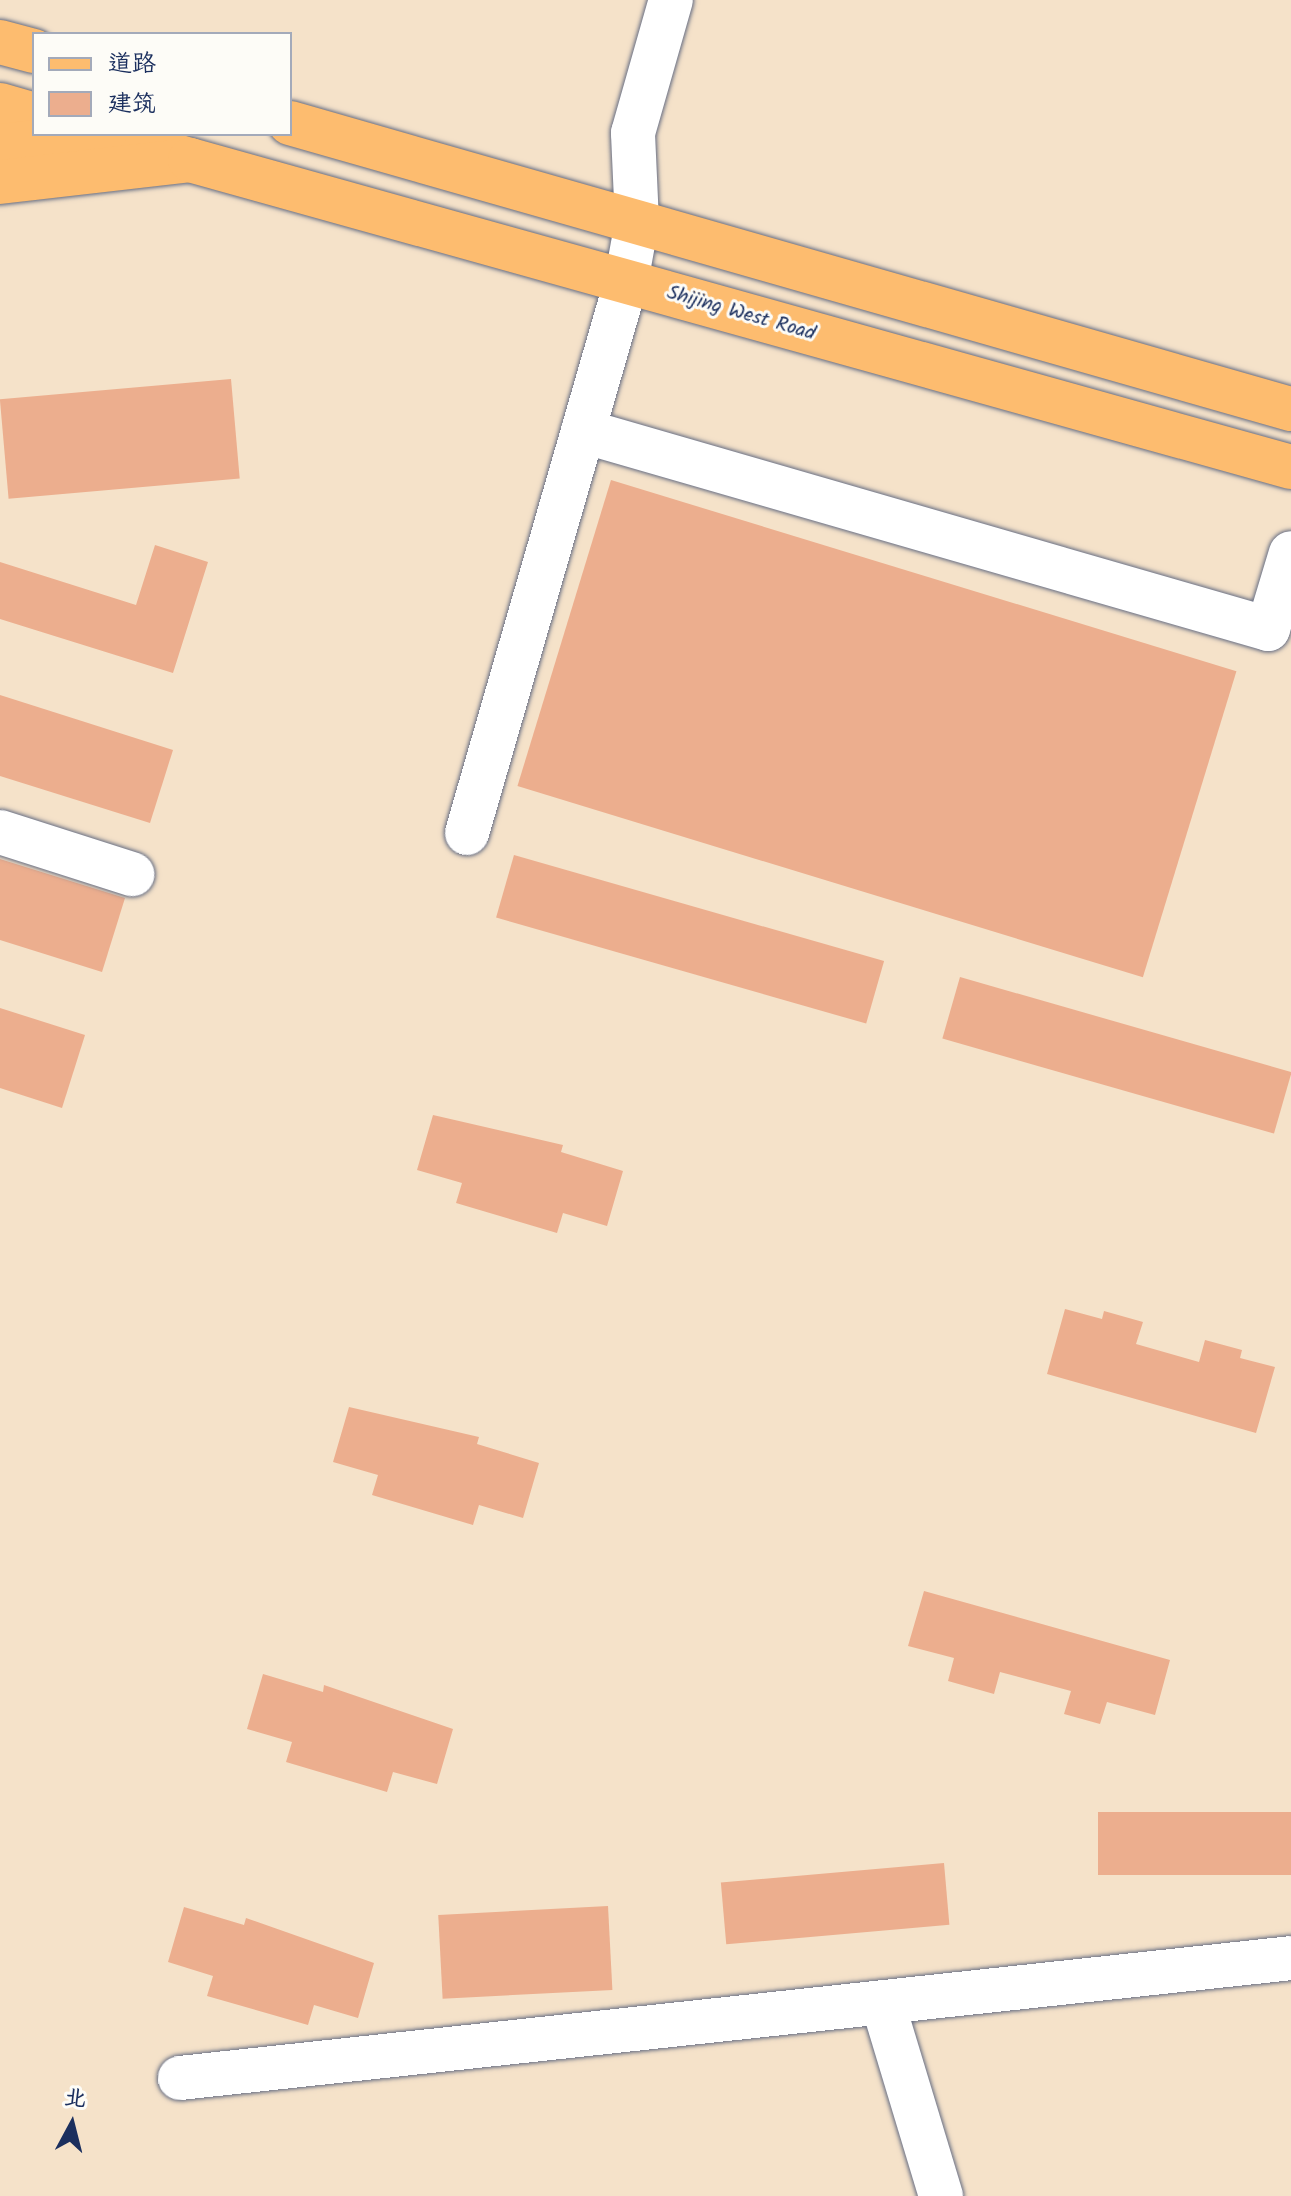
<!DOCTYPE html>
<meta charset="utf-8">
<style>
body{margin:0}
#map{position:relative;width:1291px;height:2196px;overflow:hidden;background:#f5e2c9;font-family:Kalam,"LXGW WenKai TC",sans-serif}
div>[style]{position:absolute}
.building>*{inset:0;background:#ecae8e;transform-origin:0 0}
.roads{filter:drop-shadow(0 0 2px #676e83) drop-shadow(0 0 2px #676e83)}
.minor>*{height:44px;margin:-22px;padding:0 22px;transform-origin:22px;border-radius:22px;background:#fff}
.major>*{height:44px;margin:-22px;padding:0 22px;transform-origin:22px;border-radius:22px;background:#fdbc6f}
.highway>*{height:44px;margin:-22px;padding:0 22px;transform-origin:22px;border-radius:22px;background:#fdbc6f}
span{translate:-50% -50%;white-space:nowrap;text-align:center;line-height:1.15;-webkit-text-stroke:6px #fdfcf7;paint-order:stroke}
.street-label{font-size:20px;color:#1b2f5e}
.legend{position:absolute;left:32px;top:32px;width:260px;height:104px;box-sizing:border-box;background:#fdfcf7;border:2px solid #a3aaba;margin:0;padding:10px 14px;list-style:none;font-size:24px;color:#1b2f5e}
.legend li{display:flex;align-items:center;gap:16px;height:40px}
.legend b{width:40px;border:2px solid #a3aaba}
.north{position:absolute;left:32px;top:2084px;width:80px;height:80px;-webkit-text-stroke:6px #fdfcf7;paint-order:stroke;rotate:7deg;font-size:22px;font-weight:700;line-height:32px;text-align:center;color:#1b2f5e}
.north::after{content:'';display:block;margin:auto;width:28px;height:36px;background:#1b2f5e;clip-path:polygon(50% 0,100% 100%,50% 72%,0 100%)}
</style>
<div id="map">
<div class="building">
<div style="left:231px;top:379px;width:100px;height:232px;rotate:85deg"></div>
<div style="left:611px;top:480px;width:654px;height:320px;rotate:17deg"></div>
<div style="clip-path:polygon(155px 545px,208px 562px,173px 673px,0 619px,0 562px,136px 605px)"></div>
<div style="clip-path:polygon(0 695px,173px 750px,150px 823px,0 776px)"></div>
<div style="left:514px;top:855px;width:385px;height:65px;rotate:16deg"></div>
<div style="clip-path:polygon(0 859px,125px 898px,102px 972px,0 940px)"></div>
<div style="left:960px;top:977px;width:345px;height:64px;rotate:16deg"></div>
<div style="clip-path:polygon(0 1008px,85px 1035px,62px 1108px,0 1088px)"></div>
<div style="clip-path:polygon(433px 1115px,563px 1145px,561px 1152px,623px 1171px,607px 1226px,563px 1213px,557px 1233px,456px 1203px,462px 1183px,417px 1170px)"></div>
<div style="clip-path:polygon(1065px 1309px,1102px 1319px,1104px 1311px,1143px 1322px,1136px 1344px,1199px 1362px,1205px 1340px,1242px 1350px,1240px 1358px,1275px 1367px,1256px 1433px,1047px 1374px)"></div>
<div style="clip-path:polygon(349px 1407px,479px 1437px,477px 1444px,539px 1463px,523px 1518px,479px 1505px,473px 1525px,372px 1495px,378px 1475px,333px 1462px)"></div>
<div style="clip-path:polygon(924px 1591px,1170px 1660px,1155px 1715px,1107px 1702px,1100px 1724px,1064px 1714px,1071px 1691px,1000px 1672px,994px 1694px,948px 1681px,954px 1658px,908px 1646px)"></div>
<div style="clip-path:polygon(263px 1674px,323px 1692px,324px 1685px,453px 1729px,437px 1784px,393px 1772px,387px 1792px,286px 1762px,292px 1742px,247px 1729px)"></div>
<div style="left:1291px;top:1812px;width:63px;height:193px;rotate:90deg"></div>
<div style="left:944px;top:1863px;width:62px;height:224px;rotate:85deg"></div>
<div style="left:608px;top:1906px;width:84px;height:170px;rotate:87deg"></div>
<div style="clip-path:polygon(184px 1907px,244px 1925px,246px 1918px,374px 1963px,358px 2018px,314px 2005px,308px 2025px,207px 1996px,213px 1976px,168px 1962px)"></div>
</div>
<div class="roads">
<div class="minor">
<div style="left:583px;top:431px;width:713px;rotate:16.12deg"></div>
<div style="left:1268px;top:629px;width:79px;rotate:-73.2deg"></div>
<div style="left:0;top:832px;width:139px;rotate:17.7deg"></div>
<div style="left:467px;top:833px;width:573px;rotate:-73.9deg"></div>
<div style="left:626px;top:282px;width:61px;rotate:-79.6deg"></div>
<div style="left:637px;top:222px;width:89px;rotate:-92.6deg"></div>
<div style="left:633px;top:133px;width:138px;rotate:-74.1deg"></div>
<div style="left:883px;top:2004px;width:201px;rotate:73.2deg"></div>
<div style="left:180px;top:2078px;width:1117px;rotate:-6.16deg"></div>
</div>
<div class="major">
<div style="left:0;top:42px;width:35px;rotate:15deg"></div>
<div style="left:0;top:105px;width:35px;rotate:16deg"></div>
<div style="left:100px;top:134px;width:94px;rotate:16.1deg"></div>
</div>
<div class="highway">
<div style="left:290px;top:123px;width:1041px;rotate:15.95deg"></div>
<div style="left:0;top:146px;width:105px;rotate:-6.6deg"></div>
<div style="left:0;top:182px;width:191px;rotate:-6.6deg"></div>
<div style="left:190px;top:160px;width:1143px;rotate:15.58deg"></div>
</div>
</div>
<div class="street-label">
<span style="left:741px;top:314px;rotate:16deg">Shijing West Road</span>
</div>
<ul class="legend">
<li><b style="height:10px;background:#fdbc6f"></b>道路</li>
<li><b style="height:22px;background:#ecae8e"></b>建筑</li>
</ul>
<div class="north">北</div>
</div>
